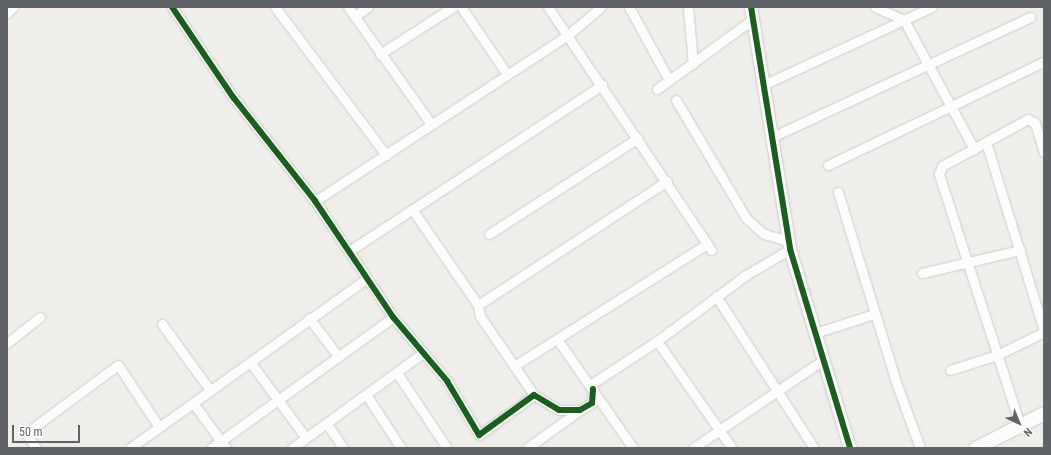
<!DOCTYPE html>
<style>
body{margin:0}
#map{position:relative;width:1051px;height:455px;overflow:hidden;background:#efeeea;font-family:"Roboto Condensed",sans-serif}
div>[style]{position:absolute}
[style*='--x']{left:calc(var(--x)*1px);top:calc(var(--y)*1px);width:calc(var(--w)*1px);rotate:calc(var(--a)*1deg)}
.roads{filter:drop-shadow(0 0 1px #cbcccc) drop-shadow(0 0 1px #cbcccc)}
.minor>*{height:9px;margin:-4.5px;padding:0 4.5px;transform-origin:4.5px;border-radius:4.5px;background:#fdfcfc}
.tertiary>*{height:12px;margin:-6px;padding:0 6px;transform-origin:6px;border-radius:6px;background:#fdfcfc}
.secondary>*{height:13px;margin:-6.5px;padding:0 6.5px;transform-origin:6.5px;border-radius:6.5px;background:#fdfcfc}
.cycleway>*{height:6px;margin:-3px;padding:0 3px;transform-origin:3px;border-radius:3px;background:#1b5e20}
span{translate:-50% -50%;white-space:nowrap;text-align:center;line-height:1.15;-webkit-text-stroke:3px #fff;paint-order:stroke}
.frame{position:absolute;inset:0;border:8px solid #5f6368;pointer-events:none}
.north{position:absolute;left:999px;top:403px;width:40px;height:40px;-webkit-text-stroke:3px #fff;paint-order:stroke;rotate:136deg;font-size:11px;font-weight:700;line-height:16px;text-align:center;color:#5f6368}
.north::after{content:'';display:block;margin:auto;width:14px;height:18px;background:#5f6368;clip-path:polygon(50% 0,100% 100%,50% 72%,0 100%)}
.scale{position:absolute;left:12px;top:425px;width:68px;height:18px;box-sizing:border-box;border:2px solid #5f6368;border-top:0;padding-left:5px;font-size:12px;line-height:14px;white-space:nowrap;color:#5f6368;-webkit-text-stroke:3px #fff;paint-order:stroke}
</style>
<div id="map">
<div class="roads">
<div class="minor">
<i style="--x:172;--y:7;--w:109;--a:55.9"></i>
<i style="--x:233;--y:97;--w:132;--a:51.7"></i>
<i style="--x:315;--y:201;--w:140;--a:56.1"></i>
<i style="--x:393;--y:317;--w:84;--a:49.8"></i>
<i style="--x:447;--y:381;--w:63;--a:59.3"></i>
<i style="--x:479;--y:435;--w:68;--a:-36"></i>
<i style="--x:534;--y:395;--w:29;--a:31"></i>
<i style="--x:559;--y:410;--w:21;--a:0"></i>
<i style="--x:580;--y:410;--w:14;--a:-30"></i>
<i style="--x:592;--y:403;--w:14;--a:-86"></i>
<i style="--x:275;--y:7;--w:185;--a:53.1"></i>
<i style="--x:348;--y:7;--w:143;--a:54.6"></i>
<i style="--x:461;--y:7;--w:81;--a:55.5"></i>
<i style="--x:548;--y:7;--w:293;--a:56.1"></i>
<i style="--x:629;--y:7;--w:83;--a:61.3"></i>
<i style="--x:688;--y:7;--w:57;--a:85"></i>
<i style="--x:875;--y:7;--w:32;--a:24"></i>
<i style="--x:904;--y:20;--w:147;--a:61.5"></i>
<i style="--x:7;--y:13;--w:8;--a:-45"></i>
<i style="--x:355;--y:16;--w:16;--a:-35"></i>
<i style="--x:380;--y:54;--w:87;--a:-32.8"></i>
<i style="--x:763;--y:85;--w:186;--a:-24.8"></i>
<i style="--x:657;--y:89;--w:119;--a:-36.1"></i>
<i style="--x:676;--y:100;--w:137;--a:59.3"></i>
<i style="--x:746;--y:218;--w:24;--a:42"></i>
<i style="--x:764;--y:234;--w:25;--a:16"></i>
<i style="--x:772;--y:137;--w:285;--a:-24.9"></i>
<i style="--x:986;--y:142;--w:197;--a:72.9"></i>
<i style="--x:828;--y:165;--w:238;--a:-25.6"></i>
<i style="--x:838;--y:192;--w:202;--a:73"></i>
<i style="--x:897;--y:385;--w:67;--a:69.9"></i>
<i style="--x:315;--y:201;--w:303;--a:-33.3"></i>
<i style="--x:568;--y:35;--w:43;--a:-40.3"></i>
<i style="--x:414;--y:212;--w:113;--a:55.5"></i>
<i style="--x:478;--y:305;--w:11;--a:80"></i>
<i style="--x:480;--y:316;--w:96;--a:55.6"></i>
<i style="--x:489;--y:234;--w:177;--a:-32.8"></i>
<i style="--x:349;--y:251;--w:303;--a:-33.3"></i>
<i style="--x:922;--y:273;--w:101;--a:-13.2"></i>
<i style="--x:716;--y:296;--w:181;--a:57.2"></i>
<i style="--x:478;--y:305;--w:226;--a:-33.3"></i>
<i style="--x:309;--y:318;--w:48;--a:52.7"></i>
<i style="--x:162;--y:324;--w:82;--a:54"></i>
<i style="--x:815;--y:333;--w:62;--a:-17.9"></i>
<i style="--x:557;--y:339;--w:133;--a:55.1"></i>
<i style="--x:657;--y:341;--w:131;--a:55"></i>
<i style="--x:7;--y:343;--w:42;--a:-38.2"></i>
<i style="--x:250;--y:362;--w:94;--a:53.6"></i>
<i style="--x:514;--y:366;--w:228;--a:-32.3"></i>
<i style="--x:950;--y:370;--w:49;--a:-17.7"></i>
<i style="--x:997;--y:355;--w:52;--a:-26.1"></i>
<i style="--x:397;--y:373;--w:90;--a:56.3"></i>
<i style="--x:590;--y:385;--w:80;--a:-33.3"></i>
<i style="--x:657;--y:341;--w:111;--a:-36.6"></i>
<i style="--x:746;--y:275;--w:51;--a:-30.6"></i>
<i style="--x:367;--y:396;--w:62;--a:56.8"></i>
<i style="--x:193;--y:403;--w:56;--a:53.7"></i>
<i style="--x:327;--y:424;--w:29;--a:56"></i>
<i style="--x:1020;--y:425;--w:264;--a:-107.9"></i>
<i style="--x:939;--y:174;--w:9;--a:-69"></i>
<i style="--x:942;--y:166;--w:98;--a:-28.7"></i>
<i style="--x:1028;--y:119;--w:8;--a:30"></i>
<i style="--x:1035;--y:123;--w:31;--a:73"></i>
<i style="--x:36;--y:448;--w:18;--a:-124"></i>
<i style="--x:26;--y:433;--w:114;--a:-36.5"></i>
<i style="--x:118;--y:365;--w:74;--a:56.5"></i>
<i style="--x:130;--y:448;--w:290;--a:-35.6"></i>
<i style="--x:211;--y:448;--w:224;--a:-35.7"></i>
<i style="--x:292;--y:448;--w:163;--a:-36"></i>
<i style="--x:527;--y:448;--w:65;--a:-35.6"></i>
<i style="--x:693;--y:448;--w:157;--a:-34.1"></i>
</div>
<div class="tertiary">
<i style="--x:751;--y:7;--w:245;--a:80.8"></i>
<i style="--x:790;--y:249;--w:208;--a:73.2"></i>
</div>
<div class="secondary">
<i style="--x:975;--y:448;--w:77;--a:-26.9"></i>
</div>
</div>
<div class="cycleway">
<i style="--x:172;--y:7;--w:109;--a:55.9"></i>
<i style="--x:233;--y:97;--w:132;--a:51.7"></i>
<i style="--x:315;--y:201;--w:140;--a:56.1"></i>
<i style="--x:393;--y:317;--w:84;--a:49.8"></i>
<i style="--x:447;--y:381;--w:63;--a:59.3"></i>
<i style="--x:479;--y:435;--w:68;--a:-36"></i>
<i style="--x:534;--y:395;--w:29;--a:31"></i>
<i style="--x:559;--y:410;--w:21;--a:0"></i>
<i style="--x:580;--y:410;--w:14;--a:-30"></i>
<i style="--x:592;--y:403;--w:14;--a:-86"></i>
<i style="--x:751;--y:7;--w:245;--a:80.8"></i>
<i style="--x:790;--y:249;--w:208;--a:73.2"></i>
</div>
<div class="frame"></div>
<div class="north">N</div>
<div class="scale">50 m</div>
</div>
